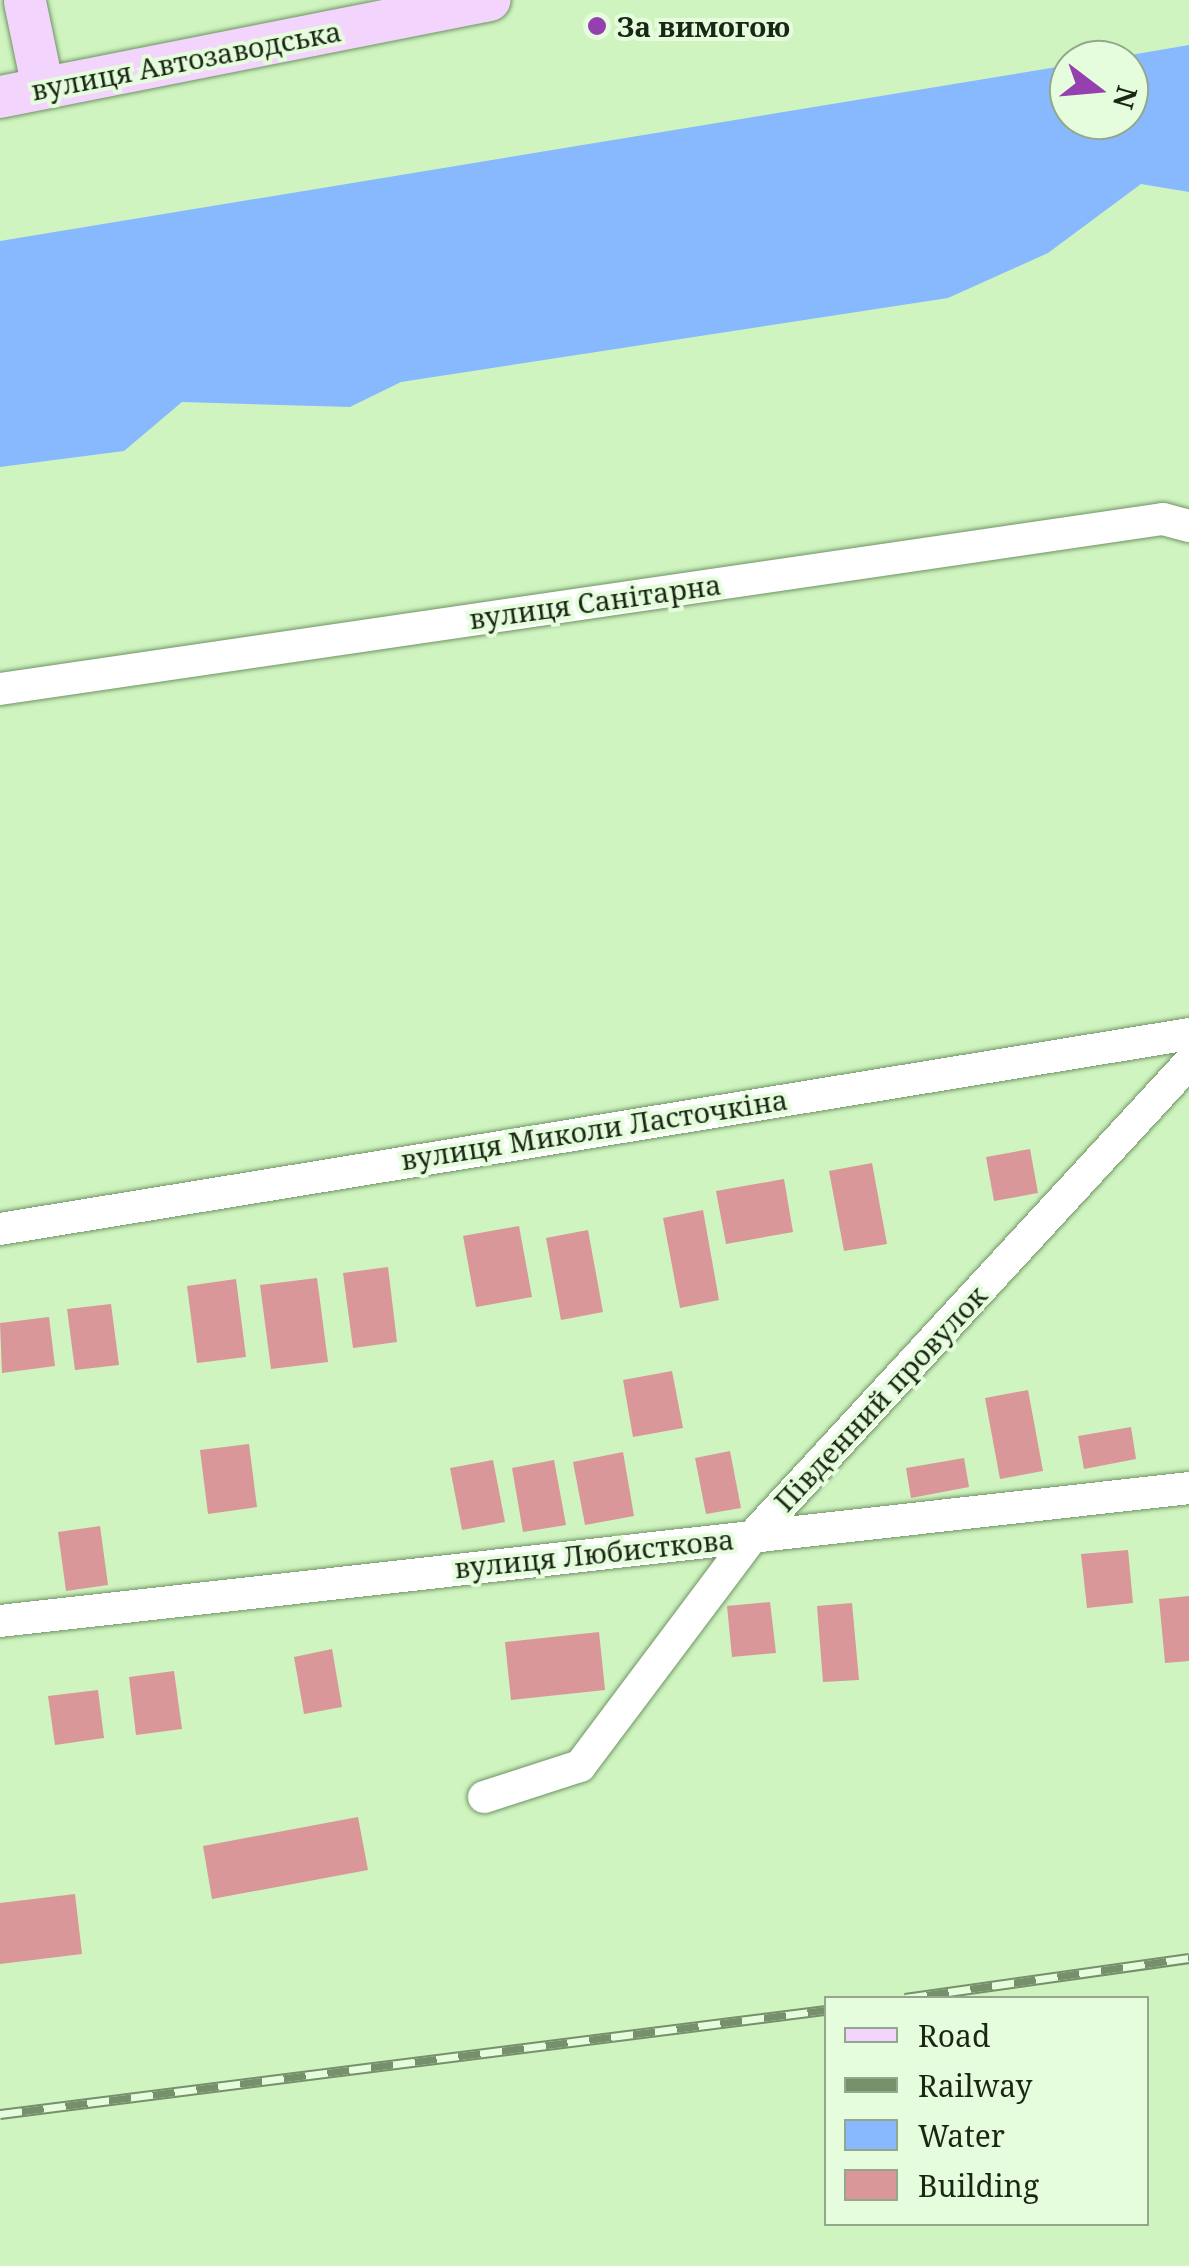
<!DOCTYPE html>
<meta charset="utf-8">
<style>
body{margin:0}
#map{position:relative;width:1189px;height:2266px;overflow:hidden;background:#cff4c0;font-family:"Noto Serif",serif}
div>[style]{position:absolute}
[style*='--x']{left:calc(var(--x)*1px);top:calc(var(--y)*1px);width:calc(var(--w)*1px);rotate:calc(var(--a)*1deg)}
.water>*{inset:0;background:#88b9ff}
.building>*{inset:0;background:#d99799}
.roads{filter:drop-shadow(0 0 2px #709363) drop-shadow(0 0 2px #709363)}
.minor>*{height:32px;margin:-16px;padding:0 16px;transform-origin:16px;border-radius:16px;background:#fff}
.major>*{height:42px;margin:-21px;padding:0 21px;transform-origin:21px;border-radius:21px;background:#f2d4fd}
.rail>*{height:11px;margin-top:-5.5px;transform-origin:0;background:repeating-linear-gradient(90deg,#e6fddd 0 22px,#76906c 0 44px);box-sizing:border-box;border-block:2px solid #76906c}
.dots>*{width:28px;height:28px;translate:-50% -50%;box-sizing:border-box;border:5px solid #e6fddd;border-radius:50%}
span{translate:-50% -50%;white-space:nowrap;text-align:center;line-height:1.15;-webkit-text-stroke:8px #e6fddd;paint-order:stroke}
.poi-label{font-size:28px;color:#192714;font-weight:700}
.left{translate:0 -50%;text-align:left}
.street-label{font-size:28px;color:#192714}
.legend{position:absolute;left:824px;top:1996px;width:325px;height:230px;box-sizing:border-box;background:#e6fddd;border:2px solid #94a78d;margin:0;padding:12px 18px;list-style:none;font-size:30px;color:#192714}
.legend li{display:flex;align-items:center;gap:20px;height:50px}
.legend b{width:50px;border:2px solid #94a78d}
.north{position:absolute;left:1049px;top:40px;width:100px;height:100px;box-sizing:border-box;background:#e6fddd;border:2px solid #94a78d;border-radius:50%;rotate:106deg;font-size:28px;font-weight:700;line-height:40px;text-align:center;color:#192714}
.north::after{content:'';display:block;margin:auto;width:35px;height:45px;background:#9440ae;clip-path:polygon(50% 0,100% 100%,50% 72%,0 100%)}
</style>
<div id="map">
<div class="water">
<i style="clip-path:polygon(1189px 45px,1189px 192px,1141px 184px,1048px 253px,948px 298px,401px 382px,350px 407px,182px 402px,124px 451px,0 467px,0 241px,1069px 65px,1069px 120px,1129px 120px,1129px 60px,1101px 60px)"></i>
</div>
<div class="building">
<i style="clip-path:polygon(1030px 1149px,1038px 1193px,994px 1201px,986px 1157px)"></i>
<i style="clip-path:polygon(872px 1163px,887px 1244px,844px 1251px,829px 1171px)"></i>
<i style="clip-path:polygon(784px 1179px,793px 1232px,726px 1244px,716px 1191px)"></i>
<i style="clip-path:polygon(703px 1210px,719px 1300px,680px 1308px,663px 1218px)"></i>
<i style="clip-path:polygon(519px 1226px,532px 1297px,476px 1307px,463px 1236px)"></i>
<i style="clip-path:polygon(588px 1230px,603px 1312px,561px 1320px,546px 1238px)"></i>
<i style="clip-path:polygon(388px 1267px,397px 1342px,353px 1348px,343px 1273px)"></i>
<i style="clip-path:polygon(317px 1278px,328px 1362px,271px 1369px,260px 1285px)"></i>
<i style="clip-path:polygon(236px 1279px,246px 1357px,197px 1363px,187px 1286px)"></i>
<i style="clip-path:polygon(111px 1304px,119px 1365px,75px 1370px,67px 1309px)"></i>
<i style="clip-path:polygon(49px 1317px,55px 1366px,2px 1373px,0 1323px)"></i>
<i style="clip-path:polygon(672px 1371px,683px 1428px,633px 1437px,623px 1380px)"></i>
<i style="clip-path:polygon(1028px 1390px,1043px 1471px,1000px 1479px,985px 1398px)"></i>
<i style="clip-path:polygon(1131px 1427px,1136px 1459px,1084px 1469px,1078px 1436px)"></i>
<i style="clip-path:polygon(249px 1444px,257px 1507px,208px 1514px,200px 1450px)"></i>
<i style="clip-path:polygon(730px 1451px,741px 1508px,706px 1514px,695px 1458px)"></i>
<i style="clip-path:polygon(623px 1452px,634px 1516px,585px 1525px,573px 1462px)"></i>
<i style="clip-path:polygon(964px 1458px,969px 1487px,911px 1498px,906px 1468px)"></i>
<i style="clip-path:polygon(493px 1460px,505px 1522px,462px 1530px,450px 1468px)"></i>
<i style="clip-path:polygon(554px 1460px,566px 1525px,523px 1532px,512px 1468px)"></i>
<i style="clip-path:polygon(100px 1526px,108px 1585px,66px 1591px,58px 1532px)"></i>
<i style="clip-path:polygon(1128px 1550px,1133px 1603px,1087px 1608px,1081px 1554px)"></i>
<i style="clip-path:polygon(1189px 1596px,1189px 1661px,1165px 1663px,1159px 1599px)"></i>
<i style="clip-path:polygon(770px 1602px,776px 1653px,732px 1657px,727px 1606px)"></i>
<i style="clip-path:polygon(852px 1603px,859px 1680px,823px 1682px,817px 1606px)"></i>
<i style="clip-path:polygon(599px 1632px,605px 1690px,511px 1700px,505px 1642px)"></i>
<i style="clip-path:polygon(332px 1649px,342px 1707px,304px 1714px,294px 1657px)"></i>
<i style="clip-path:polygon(174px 1671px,182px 1729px,136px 1735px,129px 1677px)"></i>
<i style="clip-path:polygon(98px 1690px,104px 1738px,55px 1745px,48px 1696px)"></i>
<i style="clip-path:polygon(358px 1817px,368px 1870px,212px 1899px,203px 1846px)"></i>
<i style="clip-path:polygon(75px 1894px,82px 1954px,0 1964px,0 1903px)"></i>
</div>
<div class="roads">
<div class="minor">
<i style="--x:0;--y:689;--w:1175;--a:-8.32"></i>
<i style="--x:1163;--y:519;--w:27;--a:15"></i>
<i style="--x:0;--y:1229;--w:1205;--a:-9.31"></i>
<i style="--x:0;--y:1621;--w:1196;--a:-6.38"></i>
<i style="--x:484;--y:1797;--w:101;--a:-17.9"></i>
<i style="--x:580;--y:1766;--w:288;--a:-53.1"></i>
<i style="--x:753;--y:1536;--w:643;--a:-47.33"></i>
</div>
<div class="major">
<i style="--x:25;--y:2;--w:88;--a:78.2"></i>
<i style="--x:0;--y:97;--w:499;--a:-11.2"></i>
</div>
</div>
<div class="rail">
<i style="--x:905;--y:1998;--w:287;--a:-8"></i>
<i style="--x:0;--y:2114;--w:833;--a:-7.18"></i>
</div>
<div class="dots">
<i style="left:597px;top:26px;background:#9440ae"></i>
</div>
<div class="poi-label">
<span class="left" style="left:617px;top:26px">За вимогою</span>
</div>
<div class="street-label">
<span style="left:186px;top:60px;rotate:-11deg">вулиця Автозаводська</span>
<span style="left:595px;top:601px;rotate:-8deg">вулиця Санітарна</span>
<span style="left:594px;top:1129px;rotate:-9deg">вулиця Миколи Ласточкіна</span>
<span style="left:880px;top:1398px;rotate:-47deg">Південний провулок</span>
<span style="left:594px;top:1553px;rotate:-6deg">вулиця Любисткова</span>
</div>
<ul class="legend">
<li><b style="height:12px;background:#f2d4fd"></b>Road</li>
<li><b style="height:12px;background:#76906c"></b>Railway</li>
<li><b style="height:28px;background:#88b9ff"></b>Water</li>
<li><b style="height:28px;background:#d99799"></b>Building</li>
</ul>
<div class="north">N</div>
</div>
